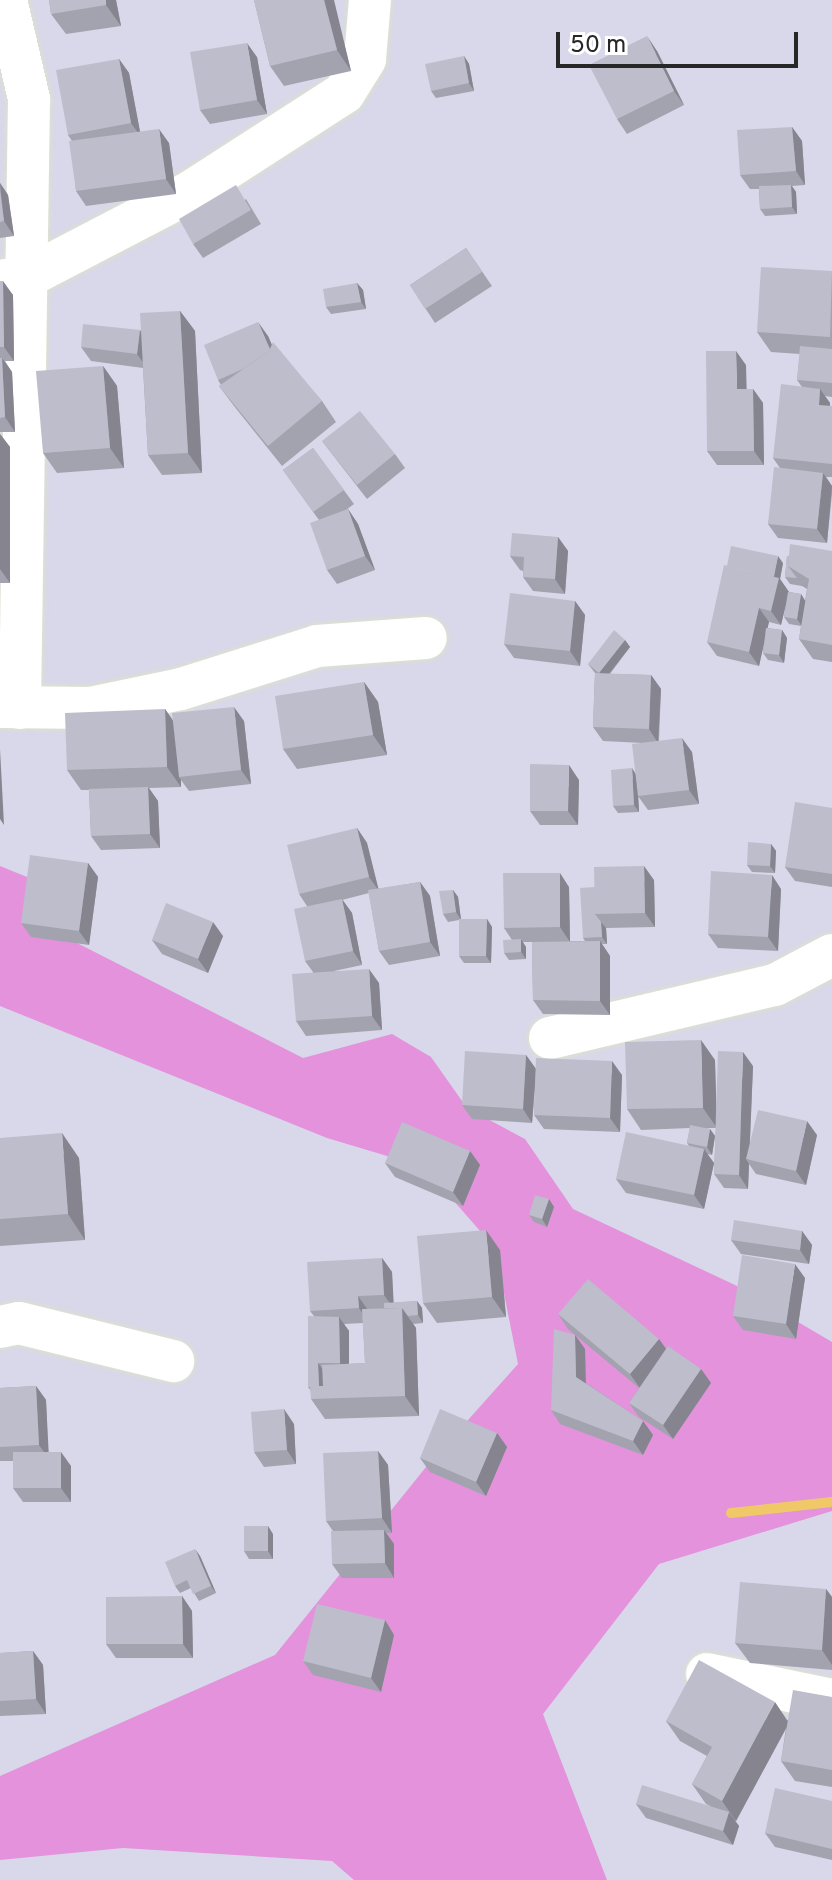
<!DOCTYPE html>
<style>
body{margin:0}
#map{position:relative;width:832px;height:1880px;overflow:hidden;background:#d8d8ea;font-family:Overpass,sans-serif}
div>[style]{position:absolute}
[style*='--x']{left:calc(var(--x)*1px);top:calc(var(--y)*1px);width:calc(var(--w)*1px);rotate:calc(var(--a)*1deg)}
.green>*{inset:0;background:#e392db}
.stream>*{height:10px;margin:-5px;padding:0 5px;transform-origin:5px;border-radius:5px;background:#f0c867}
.roads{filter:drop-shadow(0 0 2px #dce1cd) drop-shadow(0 0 2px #dce1cd)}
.minor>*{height:42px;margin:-21px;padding:0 21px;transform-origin:21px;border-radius:21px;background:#fff}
.wall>*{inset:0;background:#a3a3af}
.shaded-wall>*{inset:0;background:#85848f}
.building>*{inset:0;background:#bebdcc}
span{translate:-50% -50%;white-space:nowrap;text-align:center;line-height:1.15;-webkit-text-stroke:8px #fff;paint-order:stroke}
.scale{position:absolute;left:556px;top:32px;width:242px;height:36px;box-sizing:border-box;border:4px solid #272727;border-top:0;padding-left:10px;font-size:24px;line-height:28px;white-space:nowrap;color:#272727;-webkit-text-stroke:6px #fff;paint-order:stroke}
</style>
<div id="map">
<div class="green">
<i style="clip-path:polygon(0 866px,27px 877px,77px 943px,303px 1058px,392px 1034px,431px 1057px,467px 1108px,525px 1139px,573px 1209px,735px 1285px,832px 1342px,832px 1511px,659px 1564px,543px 1714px,607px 1880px,354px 1880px,332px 1861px,123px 1848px,0 1860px,0 1776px,275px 1655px,426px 1467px,518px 1364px,495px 1248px,424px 1167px,327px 1138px,0 1006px)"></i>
</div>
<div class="stream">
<i style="--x:731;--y:1513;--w:102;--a:-6.2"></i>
</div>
<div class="roads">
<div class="minor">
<i style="--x:6;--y:0;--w:102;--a:76.9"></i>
<i style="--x:29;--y:99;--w:609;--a:90.85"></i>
<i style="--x:5;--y:280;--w:22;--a:-8"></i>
<i style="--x:27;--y:277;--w:186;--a:-27.5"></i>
<i style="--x:192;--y:191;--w:181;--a:-32.8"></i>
<i style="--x:344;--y:93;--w:40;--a:-58"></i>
<i style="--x:365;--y:59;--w:59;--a:-85.2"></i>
<i style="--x:0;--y:707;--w:90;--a:0.6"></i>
<i style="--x:90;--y:708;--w:93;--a:-11.8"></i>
<i style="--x:181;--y:689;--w:143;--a:-17.5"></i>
<i style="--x:317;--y:646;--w:109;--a:-4.2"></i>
<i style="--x:550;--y:1038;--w:231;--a:-13.3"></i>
<i style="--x:775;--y:985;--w:64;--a:-27.8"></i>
<i style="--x:0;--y:1327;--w:19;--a:-12"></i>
<i style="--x:19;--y:1323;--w:159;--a:13.9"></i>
<i style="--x:707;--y:1674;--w:128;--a:11.7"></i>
</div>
</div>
<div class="wall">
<i style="clip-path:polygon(49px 0,116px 0,121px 26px,66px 34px,51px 14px)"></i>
<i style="clip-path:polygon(254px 0,333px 0,351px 71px,284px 86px,270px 66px)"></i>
<i style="clip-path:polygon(657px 51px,684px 105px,627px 134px,617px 119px)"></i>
<i style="clip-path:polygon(464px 56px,469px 64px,474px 91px,436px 98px,431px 91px)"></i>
<i style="clip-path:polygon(257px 57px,267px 114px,210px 124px,200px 110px)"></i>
<i style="clip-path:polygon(119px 59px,129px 73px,140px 132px,169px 143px,176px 194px,86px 206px,76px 191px,72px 141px,68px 135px)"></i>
<i style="clip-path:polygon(792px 127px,802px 141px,805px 185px,792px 186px,796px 192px,797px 214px,765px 216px,760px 209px,759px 189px,750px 189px,740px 175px)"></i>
<i style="clip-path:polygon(0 183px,8px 195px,14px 236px,0 238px)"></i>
<i style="clip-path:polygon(246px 199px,261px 224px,203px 258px,193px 244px)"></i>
<i style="clip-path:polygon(466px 248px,492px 286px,435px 323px,410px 285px)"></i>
<i style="clip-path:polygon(832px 271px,832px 397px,825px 396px,830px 403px,830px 406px,832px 406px,832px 477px,826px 477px,832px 486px,832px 494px,827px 543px,778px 538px,768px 524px,780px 468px,773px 458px,802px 387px,797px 380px,800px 354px,771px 352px,757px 332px)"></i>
<i style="clip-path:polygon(0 281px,13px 295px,14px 361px,5px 361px,12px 372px,15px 432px,0 432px)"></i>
<i style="clip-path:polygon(357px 283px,363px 290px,366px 309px,331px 314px,326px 307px)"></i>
<i style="clip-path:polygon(180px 311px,195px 331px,202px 473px,162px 475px,148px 455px,143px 368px,91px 361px,81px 347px,140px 330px,141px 333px)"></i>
<i style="clip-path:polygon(268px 336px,272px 345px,322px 401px,336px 422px,282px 466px,234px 406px,219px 386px,221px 385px,218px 380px)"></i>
<i style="clip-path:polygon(746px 365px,746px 389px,753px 389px,763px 403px,764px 465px,717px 465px,707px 451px)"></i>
<i style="clip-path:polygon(103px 366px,117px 386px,124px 468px,57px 473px,43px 453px)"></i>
<i style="clip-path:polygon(0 434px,10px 447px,10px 583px,0 583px)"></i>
<i style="clip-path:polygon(322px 441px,395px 454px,405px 468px,367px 499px)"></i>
<i style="clip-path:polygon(313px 448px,354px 504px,346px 510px,348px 509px,358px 524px,375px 570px,337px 584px,327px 570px,319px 520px,283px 470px)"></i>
<i style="clip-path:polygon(558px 537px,568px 551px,565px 594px,533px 591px,523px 577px,523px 571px,520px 570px,510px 556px)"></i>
<i style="clip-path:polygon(832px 551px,832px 662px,813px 659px,799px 639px,801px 626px,789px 624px,784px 617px,786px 603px,781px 625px,769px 622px,767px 628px,782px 630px,787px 638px,784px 663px,768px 660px,763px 653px,764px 641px,759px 666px,717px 656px,707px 642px,783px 563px,780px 579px,789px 592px,801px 594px,805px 601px,807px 589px,802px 586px,790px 584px,785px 577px,787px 556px)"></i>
<i style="clip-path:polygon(575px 601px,585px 615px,580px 666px,514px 658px,504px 644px)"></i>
<i style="clip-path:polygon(625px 640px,630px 647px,610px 674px,651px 675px,661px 689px,659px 741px,692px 752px,699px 804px,648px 810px,638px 796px,638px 790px,639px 812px,618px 813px,613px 806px,636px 774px,643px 743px,603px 741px,593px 727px,595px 673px,588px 664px)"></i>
<i style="clip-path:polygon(364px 682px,378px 702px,387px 755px,297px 769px,283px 749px)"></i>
<i style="clip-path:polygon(165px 709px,173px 721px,244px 721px,251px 784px,189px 791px,181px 780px,181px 787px,149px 788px,158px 801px,160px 848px,101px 850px,91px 836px,89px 790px,81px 790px,67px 770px)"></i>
<i style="clip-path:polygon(579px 780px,578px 825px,540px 825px,530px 811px)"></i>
<i style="clip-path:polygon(832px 808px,832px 887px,795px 881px,785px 867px)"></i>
<i style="clip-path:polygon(357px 828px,367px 843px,378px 889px,420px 882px,430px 896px,440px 956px,389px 965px,379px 951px,369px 893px,342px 900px,352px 913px,362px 965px,334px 971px,379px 983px,382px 1030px,306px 1036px,296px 1021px,313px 972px,305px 961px,307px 906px,299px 894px)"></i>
<i style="clip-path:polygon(771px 844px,776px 851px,775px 873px,752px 872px,747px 865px)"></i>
<i style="clip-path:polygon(88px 863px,98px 877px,89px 945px,31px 937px,21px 923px)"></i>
<i style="clip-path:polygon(654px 880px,655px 927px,606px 928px,607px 944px,602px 944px,610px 956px,610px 1015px,543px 1014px,533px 1000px,532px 942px,522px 942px,526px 947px,526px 959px,509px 960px,504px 953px,512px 940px,504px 928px,569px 887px,570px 941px,585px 941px,583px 938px,595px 887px)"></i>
<i style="clip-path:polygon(781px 889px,778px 951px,718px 948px,708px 934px)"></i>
<i style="clip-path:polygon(453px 890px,458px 897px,461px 919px,487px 919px,492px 927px,491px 963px,464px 963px,459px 956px,459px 920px,448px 922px,443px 914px)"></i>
<i style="clip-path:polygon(223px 936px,208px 973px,162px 954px,152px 940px)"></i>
<i style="clip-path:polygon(526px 1055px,536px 1069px,622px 1075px,620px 1132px,544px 1129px,534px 1115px,536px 1078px,532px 1123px,472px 1119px,462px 1105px)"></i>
<i style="clip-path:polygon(715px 1060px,716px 1109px,753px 1066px,750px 1143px,817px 1135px,806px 1185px,756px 1174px,749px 1164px,748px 1189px,724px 1188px,714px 1174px,716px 1128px,705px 1128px,710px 1129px,715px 1136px,712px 1155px,707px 1154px,714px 1163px,704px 1209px,626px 1193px,616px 1179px,689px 1146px,687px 1143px,690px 1128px,641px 1130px,627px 1109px)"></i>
<i style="clip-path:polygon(0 1138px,79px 1158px,85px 1240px,0 1246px)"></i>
<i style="clip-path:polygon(470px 1151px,480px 1165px,463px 1206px,395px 1177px,385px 1163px)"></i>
<i style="clip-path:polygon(549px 1199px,554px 1207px,547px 1227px,534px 1222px,529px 1215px)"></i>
<i style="clip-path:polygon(802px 1231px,812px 1245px,809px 1264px,741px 1254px,731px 1240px)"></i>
<i style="clip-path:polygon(500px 1250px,506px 1317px,437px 1323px,423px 1303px)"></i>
<i style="clip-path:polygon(evenodd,382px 1258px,392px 1272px,393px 1303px,417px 1301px,422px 1308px,423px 1323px,413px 1324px,416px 1328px,419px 1416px,325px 1419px,311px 1399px,311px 1391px,308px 1387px,314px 1316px,310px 1311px,382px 1258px,363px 1323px,365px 1363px,349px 1364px,349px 1331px,344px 1324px,363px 1323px)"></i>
<i style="clip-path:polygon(805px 1278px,796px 1339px,743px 1330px,733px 1316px)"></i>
<i style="clip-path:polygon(558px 1314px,659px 1339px,666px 1349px,701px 1369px,711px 1383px,673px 1439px,639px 1417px,629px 1403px,639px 1388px,568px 1329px)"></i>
<i style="clip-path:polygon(575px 1335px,585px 1349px,586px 1383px,643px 1421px,653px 1435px,643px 1455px,560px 1424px,551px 1410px)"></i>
<i style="clip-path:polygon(36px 1386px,46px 1400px,48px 1452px,71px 1466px,71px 1502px,23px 1502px,13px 1488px,13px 1461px,0 1461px,0 1388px)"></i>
<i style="clip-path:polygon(294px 1424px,296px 1464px,264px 1467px,254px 1452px)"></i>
<i style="clip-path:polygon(497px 1433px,507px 1447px,486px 1496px,430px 1472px,420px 1458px)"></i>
<i style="clip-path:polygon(378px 1451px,388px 1465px,392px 1533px,386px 1533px,394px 1544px,394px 1578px,342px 1578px,332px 1564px,333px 1531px,326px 1521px)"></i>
<i style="clip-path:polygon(273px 1534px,273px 1559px,249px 1559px,244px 1551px)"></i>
<i style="clip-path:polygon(200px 1556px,216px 1593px,199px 1601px,191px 1588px,180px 1593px,175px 1586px)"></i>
<i style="clip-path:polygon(826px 1589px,832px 1597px,832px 1670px,750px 1663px,735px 1643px)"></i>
<i style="clip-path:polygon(182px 1596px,192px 1611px,193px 1658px,116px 1658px,106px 1644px)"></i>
<i style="clip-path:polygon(385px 1620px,394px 1635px,381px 1692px,313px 1675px,303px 1661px)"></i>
<i style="clip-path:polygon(33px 1651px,43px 1665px,46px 1714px,0 1716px,0 1653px)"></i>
<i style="clip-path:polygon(832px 1697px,832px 1787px,795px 1781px,781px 1761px,786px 1728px,736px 1821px,734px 1820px,739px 1826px,733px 1845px,646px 1818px,636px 1804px,710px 1806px,706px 1804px,692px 1784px,707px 1756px,680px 1741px,666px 1721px,788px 1720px)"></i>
<i style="clip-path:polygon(832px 1801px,832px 1860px,775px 1847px,765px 1833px)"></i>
</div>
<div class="shaded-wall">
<i style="clip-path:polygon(106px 0,116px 0,121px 26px,106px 5px)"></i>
<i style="clip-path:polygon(324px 0,334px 0,351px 71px,337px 50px)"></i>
<i style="clip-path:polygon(647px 36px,657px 51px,684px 105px,674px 91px)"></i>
<i style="clip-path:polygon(247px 43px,257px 57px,267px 114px,257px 100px)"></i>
<i style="clip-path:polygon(464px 56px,469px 64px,474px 91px,469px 83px)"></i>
<i style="clip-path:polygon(119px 59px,129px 73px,141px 137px,131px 123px)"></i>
<i style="clip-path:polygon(792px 127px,802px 141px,805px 185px,796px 171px)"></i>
<i style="clip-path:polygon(159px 129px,169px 143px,176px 194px,166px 179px)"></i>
<i style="clip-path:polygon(0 183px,8px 195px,14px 236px,4px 221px)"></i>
<i style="clip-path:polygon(791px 185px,796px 192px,797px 214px,792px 207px)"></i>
<i style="clip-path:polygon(3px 281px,13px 295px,14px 361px,4px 347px)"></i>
<i style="clip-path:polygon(357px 283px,363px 290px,366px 309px,361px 302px)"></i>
<i style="clip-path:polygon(180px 311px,195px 331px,202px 473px,188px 453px)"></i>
<i style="clip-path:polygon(258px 322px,268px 336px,283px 371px,273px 357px)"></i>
<i style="clip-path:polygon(140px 330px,150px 345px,147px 368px,137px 354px)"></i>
<i style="clip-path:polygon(736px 351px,746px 365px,747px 404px,737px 389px)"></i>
<i style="clip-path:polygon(2px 358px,12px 372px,15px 432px,5px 417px)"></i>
<i style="clip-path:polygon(103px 366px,117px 386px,124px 468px,110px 448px)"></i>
<i style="clip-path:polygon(753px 389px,763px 403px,764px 465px,754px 451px)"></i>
<i style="clip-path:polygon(820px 389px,830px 403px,829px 419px,819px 405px)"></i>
<i style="clip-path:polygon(0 434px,10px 447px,10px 583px,0 569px)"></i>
<i style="clip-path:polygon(823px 473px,832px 486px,827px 543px,817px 529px)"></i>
<i style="clip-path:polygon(348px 509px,358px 524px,375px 570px,365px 556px)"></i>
<i style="clip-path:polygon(558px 537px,568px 551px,565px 594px,555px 579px)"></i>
<i style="clip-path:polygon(778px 556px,783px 563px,780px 579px,789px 592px,781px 625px,771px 611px,773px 577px)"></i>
<i style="clip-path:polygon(801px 594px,806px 602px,802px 626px,797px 619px)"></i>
<i style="clip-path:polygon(575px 601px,585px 615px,580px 666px,570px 651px)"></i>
<i style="clip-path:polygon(759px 608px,769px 622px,759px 666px,749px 652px)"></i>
<i style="clip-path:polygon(782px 630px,787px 638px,784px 663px,779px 655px)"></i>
<i style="clip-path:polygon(625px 640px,630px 647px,604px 680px,599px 673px)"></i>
<i style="clip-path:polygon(651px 675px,661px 689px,658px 743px,649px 729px)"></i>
<i style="clip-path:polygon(364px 682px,378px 702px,387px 755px,373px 735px)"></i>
<i style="clip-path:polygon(234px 707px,244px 721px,251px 784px,241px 770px)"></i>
<i style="clip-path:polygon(165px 709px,179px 729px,179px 777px,181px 780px,181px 787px,167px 767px)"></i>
<i style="clip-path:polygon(682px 738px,692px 752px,699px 804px,689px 790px)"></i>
<i style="clip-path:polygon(0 749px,4px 825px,0 819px)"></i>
<i style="clip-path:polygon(569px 765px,579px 780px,578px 825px,568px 811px)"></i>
<i style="clip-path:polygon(632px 768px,637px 776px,639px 812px,634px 805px)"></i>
<i style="clip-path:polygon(148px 787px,158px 801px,160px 848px,150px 834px)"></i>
<i style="clip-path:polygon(357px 828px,367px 843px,379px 891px,369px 877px)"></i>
<i style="clip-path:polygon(771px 844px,776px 851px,775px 873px,770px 866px)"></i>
<i style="clip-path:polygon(88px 863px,98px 877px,89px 945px,79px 931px)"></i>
<i style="clip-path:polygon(644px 866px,654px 880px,655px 927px,645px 913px)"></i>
<i style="clip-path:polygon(560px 873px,569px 887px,570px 942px,560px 927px)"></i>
<i style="clip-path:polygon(772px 875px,781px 889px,778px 951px,768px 937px)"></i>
<i style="clip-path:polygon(420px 882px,430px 896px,440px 956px,430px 942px)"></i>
<i style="clip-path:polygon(453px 890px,458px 897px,461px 920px,456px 912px)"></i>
<i style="clip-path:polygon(342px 899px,352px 913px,362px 965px,353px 951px)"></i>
<i style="clip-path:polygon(487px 919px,492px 927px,491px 963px,486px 956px)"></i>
<i style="clip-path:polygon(213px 922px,223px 936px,208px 973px,198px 959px)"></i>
<i style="clip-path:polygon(601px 922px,606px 928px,607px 944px,602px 937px)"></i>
<i style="clip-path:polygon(521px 939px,526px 947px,526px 959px,521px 952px)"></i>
<i style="clip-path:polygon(600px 941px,610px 956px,610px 1015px,600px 1001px)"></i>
<i style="clip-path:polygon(369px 969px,379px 983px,382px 1030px,372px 1016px)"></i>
<i style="clip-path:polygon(701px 1040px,715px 1060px,717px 1128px,703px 1108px)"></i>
<i style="clip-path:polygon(743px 1052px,753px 1066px,749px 1160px,746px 1159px,749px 1164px,748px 1189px,739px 1175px)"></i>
<i style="clip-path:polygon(526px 1055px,536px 1069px,532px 1123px,523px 1109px)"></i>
<i style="clip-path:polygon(612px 1061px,622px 1075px,620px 1132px,610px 1118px)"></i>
<i style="clip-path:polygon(807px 1121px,817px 1135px,806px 1185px,796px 1171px)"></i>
<i style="clip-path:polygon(710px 1129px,715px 1136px,712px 1155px,707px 1147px)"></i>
<i style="clip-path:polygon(62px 1133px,79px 1158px,85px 1240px,68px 1214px)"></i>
<i style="clip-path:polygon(704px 1149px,714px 1163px,704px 1209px,694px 1195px)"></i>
<i style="clip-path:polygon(470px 1151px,480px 1165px,463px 1206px,453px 1192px)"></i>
<i style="clip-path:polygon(549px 1199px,554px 1207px,547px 1227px,542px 1219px)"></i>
<i style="clip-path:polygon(486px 1230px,500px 1250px,506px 1317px,492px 1297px)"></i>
<i style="clip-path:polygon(802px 1231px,812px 1245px,809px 1264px,800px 1250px)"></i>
<i style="clip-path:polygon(382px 1258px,392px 1272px,394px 1309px,384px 1295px)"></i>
<i style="clip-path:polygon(795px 1264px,805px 1278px,796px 1339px,786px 1324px)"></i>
<i style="clip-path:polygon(358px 1296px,368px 1310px,369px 1323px,359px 1308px)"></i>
<i style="clip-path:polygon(417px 1301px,422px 1308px,423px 1323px,418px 1315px)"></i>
<i style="clip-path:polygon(402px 1308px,416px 1328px,419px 1416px,405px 1396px)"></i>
<i style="clip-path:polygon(339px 1317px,349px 1331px,349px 1377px,340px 1363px)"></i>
<i style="clip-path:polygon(575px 1335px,585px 1349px,586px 1391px,576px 1377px)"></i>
<i style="clip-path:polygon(659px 1339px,669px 1353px,640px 1388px,630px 1374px)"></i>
<i style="clip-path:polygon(318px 1363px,328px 1377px,326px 1398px,319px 1387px)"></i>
<i style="clip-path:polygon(701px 1369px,711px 1383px,673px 1439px,663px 1425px)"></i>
<i style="clip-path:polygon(36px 1386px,46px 1400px,49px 1459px,39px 1445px)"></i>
<i style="clip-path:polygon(284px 1409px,294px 1424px,296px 1464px,287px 1450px)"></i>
<i style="clip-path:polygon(643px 1421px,653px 1435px,643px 1455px,633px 1441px)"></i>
<i style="clip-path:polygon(497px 1433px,507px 1447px,486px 1496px,476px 1482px)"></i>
<i style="clip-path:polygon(378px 1451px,388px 1465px,392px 1533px,382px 1518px)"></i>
<i style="clip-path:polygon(61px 1452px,71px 1466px,71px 1502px,61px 1488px)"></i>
<i style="clip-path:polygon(268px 1526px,273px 1534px,273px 1559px,268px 1551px)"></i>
<i style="clip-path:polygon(384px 1530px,394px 1544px,394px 1578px,385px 1563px)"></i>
<i style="clip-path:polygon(195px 1549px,200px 1556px,216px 1593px,211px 1586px)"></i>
<i style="clip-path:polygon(826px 1589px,832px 1597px,832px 1665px,822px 1650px)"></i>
<i style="clip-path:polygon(182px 1596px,192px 1611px,193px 1658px,183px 1644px)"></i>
<i style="clip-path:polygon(385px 1620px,394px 1635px,381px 1692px,371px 1678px)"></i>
<i style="clip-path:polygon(33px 1651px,43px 1665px,46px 1714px,36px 1699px)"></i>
<i style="clip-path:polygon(775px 1702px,789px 1723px,736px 1821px,722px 1801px)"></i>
<i style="clip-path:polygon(729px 1812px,739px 1826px,733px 1845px,723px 1831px)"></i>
</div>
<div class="building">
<i style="clip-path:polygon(49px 0,106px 0,106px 5px,51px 14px)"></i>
<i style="clip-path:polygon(254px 0,324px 0,337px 50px,270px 66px)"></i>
<i style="clip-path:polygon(647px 36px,674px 91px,617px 119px,589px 65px)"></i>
<i style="clip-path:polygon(247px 43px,257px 100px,200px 110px,190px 52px)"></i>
<i style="clip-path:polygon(464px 56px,469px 83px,431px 91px,425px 64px)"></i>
<i style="clip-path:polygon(119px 59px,131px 123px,68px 135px,56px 70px)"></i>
<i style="clip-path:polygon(792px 127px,796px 171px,740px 175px,737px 130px)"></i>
<i style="clip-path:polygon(159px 129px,166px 179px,76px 191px,69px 141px)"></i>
<i style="clip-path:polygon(236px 185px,251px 210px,193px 244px,179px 219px)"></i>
<i style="clip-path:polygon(791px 185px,792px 207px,760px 209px,759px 186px)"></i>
<i style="clip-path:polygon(0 191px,4px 221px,0 222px)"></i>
<i style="clip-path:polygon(466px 248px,482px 272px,425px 309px,410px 285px)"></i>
<i style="clip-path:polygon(761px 267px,832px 271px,830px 337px,757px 332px)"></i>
<i style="clip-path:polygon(0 281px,3px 281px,4px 347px,0 347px)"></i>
<i style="clip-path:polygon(357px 283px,361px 302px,326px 307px,323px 289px)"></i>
<i style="clip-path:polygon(180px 311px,188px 453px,148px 455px,140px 313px)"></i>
<i style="clip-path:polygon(258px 322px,270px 349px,269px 351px,243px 369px,218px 380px,204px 345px)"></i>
<i style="clip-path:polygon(83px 324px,140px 330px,137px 354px,81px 347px)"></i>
<i style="clip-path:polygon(273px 342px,322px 401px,268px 446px,219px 386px,269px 351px)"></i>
<i style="clip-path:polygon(800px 346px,832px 349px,832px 383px,797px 380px)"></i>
<i style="clip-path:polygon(706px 351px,736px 351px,737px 389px,753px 389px,754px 451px,707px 451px)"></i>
<i style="clip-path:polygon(0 358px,2px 358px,5px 417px,0 418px)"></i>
<i style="clip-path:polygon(103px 366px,110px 448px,43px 453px,36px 371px)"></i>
<i style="clip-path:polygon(781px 384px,820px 389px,819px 405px,832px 406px,832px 464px,773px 458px)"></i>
<i style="clip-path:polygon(360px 411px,395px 454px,357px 485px,322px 441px)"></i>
<i style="clip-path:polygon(313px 448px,344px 490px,313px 512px,283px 470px)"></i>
<i style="clip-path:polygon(774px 467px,823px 473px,817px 529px,768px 524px)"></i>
<i style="clip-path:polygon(348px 509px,365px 556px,327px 570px,310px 523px)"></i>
<i style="clip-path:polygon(512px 533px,558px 537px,555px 579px,523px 577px,524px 557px,510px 556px)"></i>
<i style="clip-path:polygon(790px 544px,832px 551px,832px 645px,799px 639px,809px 579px,788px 566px)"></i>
<i style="clip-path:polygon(731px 546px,778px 556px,774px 577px,727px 566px)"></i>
<i style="clip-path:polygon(787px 556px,789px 556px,788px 566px,797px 578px,785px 577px)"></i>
<i style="clip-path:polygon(724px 565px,779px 578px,771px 611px,759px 608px,749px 652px,707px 642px)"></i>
<i style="clip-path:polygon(788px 592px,801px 594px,797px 619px,784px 617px)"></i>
<i style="clip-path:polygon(510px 593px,575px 601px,570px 651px,504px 644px)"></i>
<i style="clip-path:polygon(766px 628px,782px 630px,779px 655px,763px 653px)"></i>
<i style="clip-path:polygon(614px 630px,625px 640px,599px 673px,588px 664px)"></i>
<i style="clip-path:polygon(595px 673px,651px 675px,649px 729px,593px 727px)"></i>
<i style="clip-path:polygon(364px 682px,373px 735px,283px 749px,275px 696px)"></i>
<i style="clip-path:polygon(234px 707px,241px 770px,179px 777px,172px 713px)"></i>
<i style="clip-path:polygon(165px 709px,167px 767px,67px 770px,65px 713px)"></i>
<i style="clip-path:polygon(682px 738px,689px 790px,638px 796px,632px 744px)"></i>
<i style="clip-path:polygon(530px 764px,569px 765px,568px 811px,530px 811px)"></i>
<i style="clip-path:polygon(632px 768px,634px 805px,613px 806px,611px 770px)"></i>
<i style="clip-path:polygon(148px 787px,150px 834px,91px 836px,89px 789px)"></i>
<i style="clip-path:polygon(795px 802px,832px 808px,832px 874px,785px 867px)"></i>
<i style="clip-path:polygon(357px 828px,369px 877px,299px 894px,287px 845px)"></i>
<i style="clip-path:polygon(748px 842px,771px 844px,770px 866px,747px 865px)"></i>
<i style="clip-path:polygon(30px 855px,88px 863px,79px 931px,21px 923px)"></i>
<i style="clip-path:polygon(644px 866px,645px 913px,595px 914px,594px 867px)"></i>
<i style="clip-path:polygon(711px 871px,772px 875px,768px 937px,708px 934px)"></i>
<i style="clip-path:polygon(503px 873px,560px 873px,560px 927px,504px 928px)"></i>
<i style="clip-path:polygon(420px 882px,430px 942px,379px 951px,368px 890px)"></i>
<i style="clip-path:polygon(595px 887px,595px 914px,601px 922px,602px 937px,583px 938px,580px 888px)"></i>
<i style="clip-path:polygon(453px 890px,456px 912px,443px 914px,439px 891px)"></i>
<i style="clip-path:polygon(342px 899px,353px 951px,305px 961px,294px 909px)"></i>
<i style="clip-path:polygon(166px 903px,213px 922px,198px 959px,152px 940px)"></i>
<i style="clip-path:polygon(459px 919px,487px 919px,486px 956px,459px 956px)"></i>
<i style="clip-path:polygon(521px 939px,521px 952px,504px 953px,503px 940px)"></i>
<i style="clip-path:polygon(600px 941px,600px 1001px,533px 1000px,532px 942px)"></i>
<i style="clip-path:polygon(369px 969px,372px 1016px,296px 1021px,292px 974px)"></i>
<i style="clip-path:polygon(701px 1040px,703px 1108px,627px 1109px,625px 1042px)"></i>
<i style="clip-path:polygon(465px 1051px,526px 1055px,523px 1109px,462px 1105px)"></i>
<i style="clip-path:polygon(718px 1051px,743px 1052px,739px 1175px,714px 1174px)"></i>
<i style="clip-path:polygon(536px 1058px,612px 1061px,610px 1118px,534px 1115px)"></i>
<i style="clip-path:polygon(758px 1110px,807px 1121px,796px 1171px,746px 1159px)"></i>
<i style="clip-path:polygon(402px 1122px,470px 1151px,453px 1192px,385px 1163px)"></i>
<i style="clip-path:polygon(690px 1125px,710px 1129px,707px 1147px,687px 1143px)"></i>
<i style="clip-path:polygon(626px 1132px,704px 1149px,694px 1195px,616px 1179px)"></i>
<i style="clip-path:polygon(62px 1133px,68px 1214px,0 1219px,0 1138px)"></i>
<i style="clip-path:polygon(535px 1195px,549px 1199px,542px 1219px,529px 1215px)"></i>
<i style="clip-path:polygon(734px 1220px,802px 1231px,800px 1250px,731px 1240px)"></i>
<i style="clip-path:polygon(486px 1230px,492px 1297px,423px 1303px,417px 1236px)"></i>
<i style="clip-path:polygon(742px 1255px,795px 1264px,786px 1324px,733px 1316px)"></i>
<i style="clip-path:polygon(382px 1258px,384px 1295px,358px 1296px,359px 1308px,310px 1311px,307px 1262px)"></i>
<i style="clip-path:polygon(588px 1279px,659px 1339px,630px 1374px,558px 1314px)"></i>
<i style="clip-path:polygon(417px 1301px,418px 1315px,408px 1316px,402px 1308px,384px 1308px,384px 1303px)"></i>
<i style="clip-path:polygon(402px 1308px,405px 1396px,311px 1399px,310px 1386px,323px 1386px,322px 1365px,365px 1363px,362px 1309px)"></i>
<i style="clip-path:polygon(308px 1316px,339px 1317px,340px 1363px,318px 1363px,319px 1386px,310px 1386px,311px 1387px,308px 1387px)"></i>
<i style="clip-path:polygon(554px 1329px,575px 1335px,576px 1377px,643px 1421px,633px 1441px,551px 1410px)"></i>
<i style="clip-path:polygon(668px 1346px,701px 1369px,663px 1425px,629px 1403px)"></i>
<i style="clip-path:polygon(36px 1386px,39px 1445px,0 1447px,0 1388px)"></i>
<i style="clip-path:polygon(284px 1409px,287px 1450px,254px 1452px,251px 1412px)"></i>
<i style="clip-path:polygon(440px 1409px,497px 1433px,476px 1482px,420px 1458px)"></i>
<i style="clip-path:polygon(378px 1451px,382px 1518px,326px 1521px,323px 1453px)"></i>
<i style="clip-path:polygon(13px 1452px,61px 1452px,61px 1488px,13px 1488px)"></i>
<i style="clip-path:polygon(244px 1526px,268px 1526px,268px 1551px,244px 1551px)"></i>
<i style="clip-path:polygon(384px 1530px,385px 1563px,332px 1564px,331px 1531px)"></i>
<i style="clip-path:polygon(195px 1549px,211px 1586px,193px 1594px,187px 1580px,175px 1586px,165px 1562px)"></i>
<i style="clip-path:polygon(740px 1582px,826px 1589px,822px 1650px,735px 1643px)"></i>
<i style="clip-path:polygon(182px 1596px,183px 1644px,106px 1644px,106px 1597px)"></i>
<i style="clip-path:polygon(317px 1604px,385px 1620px,371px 1678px,303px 1661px)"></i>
<i style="clip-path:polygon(33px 1651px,36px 1699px,0 1701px,0 1653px)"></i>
<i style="clip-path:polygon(699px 1660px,775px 1702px,722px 1801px,692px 1784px,712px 1747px,666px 1721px)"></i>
<i style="clip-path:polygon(793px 1690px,832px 1697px,832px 1770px,781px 1761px)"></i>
<i style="clip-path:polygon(642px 1785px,729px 1812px,723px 1831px,636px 1804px)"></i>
<i style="clip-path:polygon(775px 1788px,832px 1801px,832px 1849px,765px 1833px)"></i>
</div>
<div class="scale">50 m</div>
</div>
